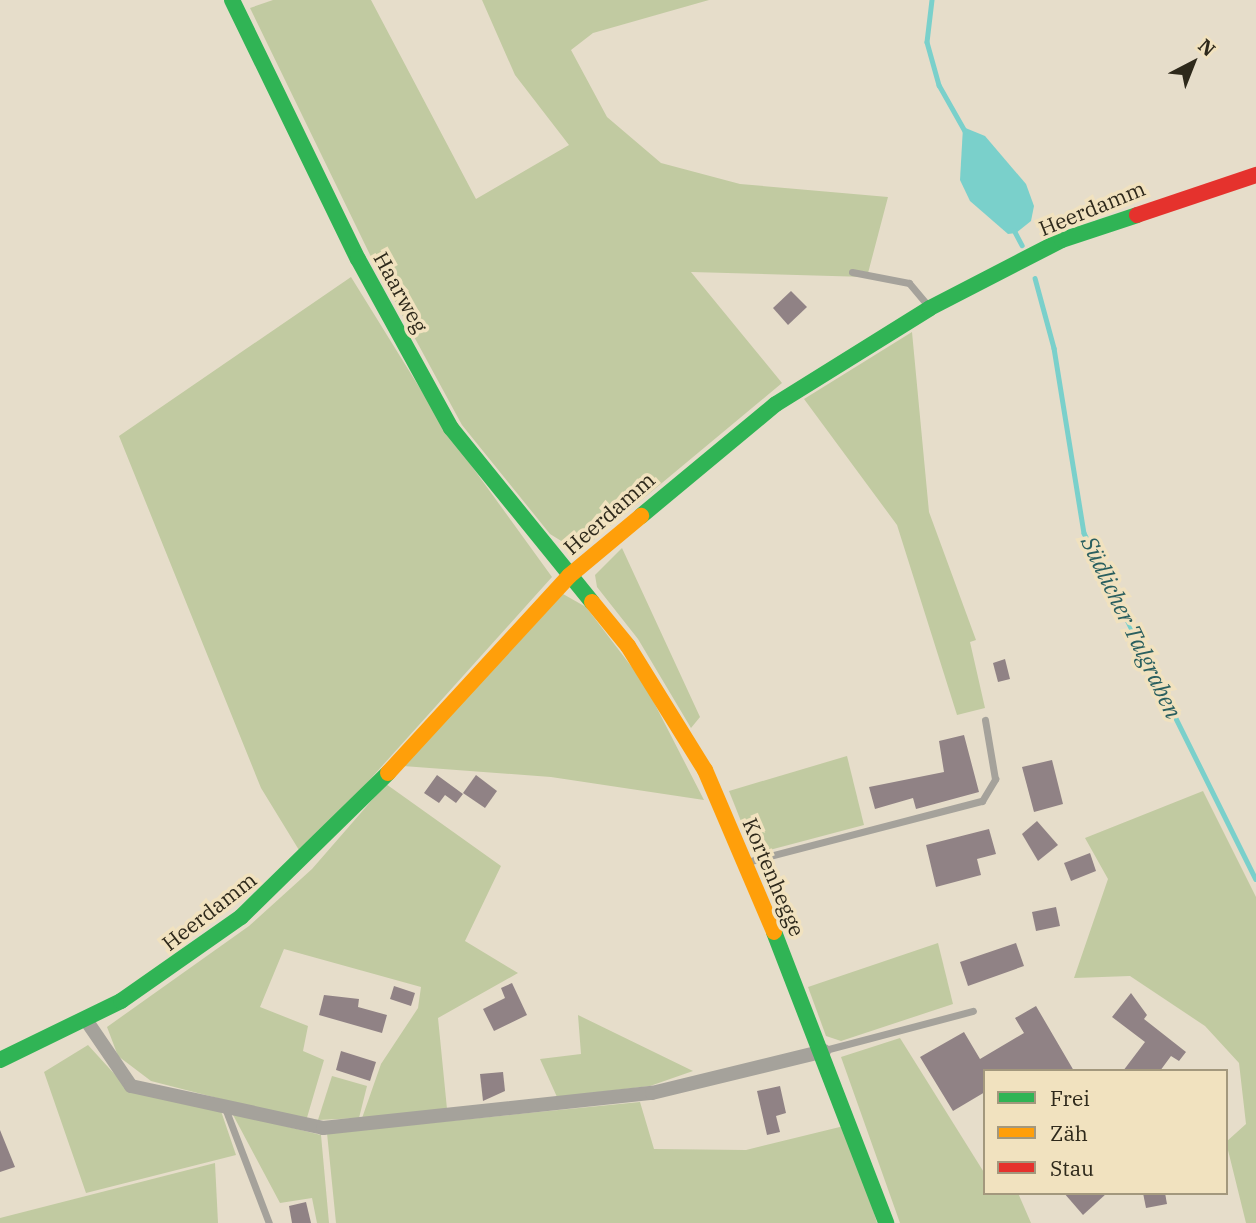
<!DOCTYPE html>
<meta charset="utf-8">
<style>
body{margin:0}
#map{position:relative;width:1256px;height:1223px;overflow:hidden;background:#e6ddca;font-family:"IBM Plex Serif",serif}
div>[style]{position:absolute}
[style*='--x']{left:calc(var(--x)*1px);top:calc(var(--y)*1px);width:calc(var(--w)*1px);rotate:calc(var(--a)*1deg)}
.green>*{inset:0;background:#c1caa1}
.water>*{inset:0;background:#7ad0cb}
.stream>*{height:4.5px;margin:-2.25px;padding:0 2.25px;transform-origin:2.25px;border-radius:2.25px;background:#7ad0cb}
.building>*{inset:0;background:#908285}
.lane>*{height:7px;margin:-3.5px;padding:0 3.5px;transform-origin:3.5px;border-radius:3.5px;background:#a5a29b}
.street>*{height:14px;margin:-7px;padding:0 7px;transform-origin:7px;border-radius:7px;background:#a5a29b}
.fast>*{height:16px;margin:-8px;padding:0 8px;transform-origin:8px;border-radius:8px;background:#30b455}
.slow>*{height:16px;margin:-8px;padding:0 8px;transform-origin:8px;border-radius:8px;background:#ff9f0a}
.jam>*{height:16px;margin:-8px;padding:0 8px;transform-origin:8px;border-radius:8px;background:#e5322d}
span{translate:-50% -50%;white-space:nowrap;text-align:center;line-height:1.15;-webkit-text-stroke:7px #f1e2bf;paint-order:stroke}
.street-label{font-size:21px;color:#2e291b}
.water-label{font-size:23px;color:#2a5f5f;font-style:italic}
.legend{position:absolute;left:983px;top:1069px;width:245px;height:126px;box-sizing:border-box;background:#f1e2bf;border:2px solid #a3987d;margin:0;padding:9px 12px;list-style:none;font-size:21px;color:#2e291b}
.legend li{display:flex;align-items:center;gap:14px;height:35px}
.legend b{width:35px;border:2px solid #a3987d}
.north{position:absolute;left:1158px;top:28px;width:70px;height:70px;-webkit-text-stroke:5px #f1e2bf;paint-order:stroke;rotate:42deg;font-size:19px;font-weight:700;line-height:28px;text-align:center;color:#2e291b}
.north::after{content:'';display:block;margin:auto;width:24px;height:32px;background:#2e291b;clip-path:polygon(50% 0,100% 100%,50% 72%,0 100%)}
</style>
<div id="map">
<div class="green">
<i style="clip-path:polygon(273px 0,371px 0,476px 199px,569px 145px,515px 75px,482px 0,709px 0,593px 33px,571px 50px,607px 117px,661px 163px,740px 184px,888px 197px,867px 277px,691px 272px,782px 383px,579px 552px,550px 534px,462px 425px,374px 263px,250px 8px)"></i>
<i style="clip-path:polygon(351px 277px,447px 432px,552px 577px,302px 855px,261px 788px,119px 436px)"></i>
<i style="clip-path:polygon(912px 332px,929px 512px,976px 640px,970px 642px,985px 708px,957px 715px,897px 525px,804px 399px)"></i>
<i style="clip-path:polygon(622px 548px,700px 717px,691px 728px,638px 639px,597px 587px,595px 575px)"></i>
<i style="clip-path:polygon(563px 594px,586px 607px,644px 683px,704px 800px,551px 777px,403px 766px)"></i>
<i style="clip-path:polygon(847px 756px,864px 825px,754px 854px,729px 791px)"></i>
<i style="clip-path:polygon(386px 784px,501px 866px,465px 941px,518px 973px,438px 1018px,447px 1109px,361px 1121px,381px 1064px,418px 1008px,421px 987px,284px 949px,260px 1007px,308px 1026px,303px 1051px,324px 1060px,306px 1121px,151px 1081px,118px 1056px,107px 1027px,249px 926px,312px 869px)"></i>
<i style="clip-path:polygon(1203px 791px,1256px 897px,1256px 1223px,1246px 1223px,1226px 1142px,1246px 1124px,1239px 1063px,1205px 1026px,1130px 976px,1074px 978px,1108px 879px,1085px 838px)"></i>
<i style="clip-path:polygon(938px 943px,953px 1004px,841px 1041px,826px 1036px,808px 987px)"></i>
<i style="clip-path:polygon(578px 1015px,693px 1071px,650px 1086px,557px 1097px,540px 1059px,581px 1054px)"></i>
<i style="clip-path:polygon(900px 1038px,985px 1174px,985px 1193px,1018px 1193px,1031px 1223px,900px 1223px,841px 1057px)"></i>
<i style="clip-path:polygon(88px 1045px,129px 1090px,221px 1111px,236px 1155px,86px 1193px,44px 1072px)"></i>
<i style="clip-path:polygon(332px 1076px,367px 1086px,359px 1118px,318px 1120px)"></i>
<i style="clip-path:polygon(640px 1102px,654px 1149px,746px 1150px,848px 1125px,877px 1223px,336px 1223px,327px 1133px)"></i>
<i style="clip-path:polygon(232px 1113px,321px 1135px,329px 1223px,317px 1223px,312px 1198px,280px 1203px)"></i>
<i style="clip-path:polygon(215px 1163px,218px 1223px,0 1223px,0 1218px)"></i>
</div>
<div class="water">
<i style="clip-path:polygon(963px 127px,985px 136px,1026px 184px,1034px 206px,1031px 221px,1016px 233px,1008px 234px,970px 201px,960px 180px)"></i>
</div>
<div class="stream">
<i style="--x:932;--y:0;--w:42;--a:96.8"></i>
<i style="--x:927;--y:42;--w:45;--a:74.4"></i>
<i style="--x:939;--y:85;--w:53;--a:60.5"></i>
<i style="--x:1014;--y:230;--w:17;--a:62"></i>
<i style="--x:1035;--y:278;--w:73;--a:74.8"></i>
<i style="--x:1054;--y:348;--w:187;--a:80.8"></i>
<i style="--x:1084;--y:533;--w:386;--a:63.6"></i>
</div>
<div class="building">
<i style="clip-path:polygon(791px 291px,807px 307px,788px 325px,773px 308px)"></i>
<i style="clip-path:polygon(1005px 659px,1010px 679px,998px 682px,993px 663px)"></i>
<i style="clip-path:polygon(964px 735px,979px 792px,916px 809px,913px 798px,875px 809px,869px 787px,944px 772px,939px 741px)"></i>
<i style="clip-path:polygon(1052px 760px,1063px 804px,1034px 812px,1022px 767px)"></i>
<i style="clip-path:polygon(437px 775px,463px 794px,456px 803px,445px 795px,439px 803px,424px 793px)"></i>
<i style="clip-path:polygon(476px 775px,497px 791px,485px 808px,463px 793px)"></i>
<i style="clip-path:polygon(1037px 821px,1058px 845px,1038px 861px,1022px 834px)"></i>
<i style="clip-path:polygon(989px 829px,996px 854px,977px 859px,981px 875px,936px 887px,926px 845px)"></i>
<i style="clip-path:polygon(1090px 853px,1096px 871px,1071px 881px,1064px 863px)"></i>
<i style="clip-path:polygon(1056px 907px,1060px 926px,1036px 931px,1032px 912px)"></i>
<i style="clip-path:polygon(1016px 943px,1024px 966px,968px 986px,960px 962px)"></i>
<i style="clip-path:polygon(512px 983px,527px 1015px,494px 1031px,483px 1009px,505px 998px,501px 988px)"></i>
<i style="clip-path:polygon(394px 986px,415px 993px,411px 1006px,390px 999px)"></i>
<i style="clip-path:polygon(1131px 993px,1147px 1015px,1144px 1019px,1186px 1052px,1179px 1061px,1171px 1056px,1160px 1071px,1123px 1071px,1145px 1042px,1112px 1017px)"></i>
<i style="clip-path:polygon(324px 995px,359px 999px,358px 1007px,387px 1015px,382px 1033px,319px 1015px)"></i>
<i style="clip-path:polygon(1036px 1006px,1074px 1071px,985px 1071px,985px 1092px,953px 1111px,920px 1057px,964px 1032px,980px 1059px,1024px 1033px,1015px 1018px)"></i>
<i style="clip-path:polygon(341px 1051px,376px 1062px,370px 1081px,336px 1070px)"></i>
<i style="clip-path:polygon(503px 1072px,505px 1091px,483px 1101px,480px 1074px)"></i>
<i style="clip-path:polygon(780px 1086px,786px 1113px,776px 1116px,780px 1132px,767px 1135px,757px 1091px)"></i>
<i style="clip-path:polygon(0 1130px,15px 1167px,0 1172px)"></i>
<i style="clip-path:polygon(1064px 1193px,1107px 1193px,1083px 1215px)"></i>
<i style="clip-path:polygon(1143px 1193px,1165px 1193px,1167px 1204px,1146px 1208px)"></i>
<i style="clip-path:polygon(306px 1202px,311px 1223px,292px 1223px,289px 1206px)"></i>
</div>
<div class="lane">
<i style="--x:852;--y:272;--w:58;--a:10.9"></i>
<i style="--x:909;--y:283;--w:31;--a:50"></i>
<i style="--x:747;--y:862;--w:243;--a:-14.6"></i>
<i style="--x:982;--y:801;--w:26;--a:-59"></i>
<i style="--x:995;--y:779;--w:60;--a:-99.6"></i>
<i style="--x:825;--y:1050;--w:153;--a:-14.8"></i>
<i style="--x:225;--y:1108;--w:123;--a:69.1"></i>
</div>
<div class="street">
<i style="--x:86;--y:1020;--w:80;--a:55.7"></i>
<i style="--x:131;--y:1086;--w:197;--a:12.3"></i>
<i style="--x:323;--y:1128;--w:331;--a:-6.1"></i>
<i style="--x:652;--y:1093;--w:177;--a:-13.7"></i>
</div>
<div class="fast">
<i style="--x:232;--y:0;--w:288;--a:64.1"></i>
<i style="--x:358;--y:259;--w:193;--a:61.2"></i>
<i style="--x:451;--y:428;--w:224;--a:51"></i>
<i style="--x:641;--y:516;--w:175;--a:-39.7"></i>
<i style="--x:776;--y:404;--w:181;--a:-31.9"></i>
<i style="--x:930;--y:308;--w:148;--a:-27.3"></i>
<i style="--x:1062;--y:240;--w:79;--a:-18.4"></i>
<i style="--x:774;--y:932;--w:312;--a:68.9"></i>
<i style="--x:0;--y:1060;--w:135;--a:-26"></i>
<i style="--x:121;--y:1001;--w:146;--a:-35"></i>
<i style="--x:241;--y:917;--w:206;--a:-44.4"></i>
</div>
<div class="slow">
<i style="--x:592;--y:602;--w:57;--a:50.7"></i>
<i style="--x:628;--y:646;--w:146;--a:58.2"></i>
<i style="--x:705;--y:770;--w:176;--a:66.9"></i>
<i style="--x:388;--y:773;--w:268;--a:-47.4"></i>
<i style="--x:569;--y:576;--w:94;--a:-39.8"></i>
</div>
<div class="jam">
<i style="--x:1137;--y:215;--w:126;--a:-18.6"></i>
</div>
<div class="street-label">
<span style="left:1092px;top:208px;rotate:-22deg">Heerdamm</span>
<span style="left:401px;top:292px;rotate:61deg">Haarweg</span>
<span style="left:609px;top:513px;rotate:-41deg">Heerdamm</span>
<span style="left:774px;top:877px;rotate:67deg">Kortenhegge</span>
<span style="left:209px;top:911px;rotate:-38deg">Heerdamm</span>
</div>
<div class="water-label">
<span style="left:1132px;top:627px;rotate:64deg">Südlicher Talgraben</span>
</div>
<ul class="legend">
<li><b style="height:9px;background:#30b455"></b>Frei</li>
<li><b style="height:9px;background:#ff9f0a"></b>Zäh</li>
<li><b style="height:9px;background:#e5322d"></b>Stau</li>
</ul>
<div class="north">N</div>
</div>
